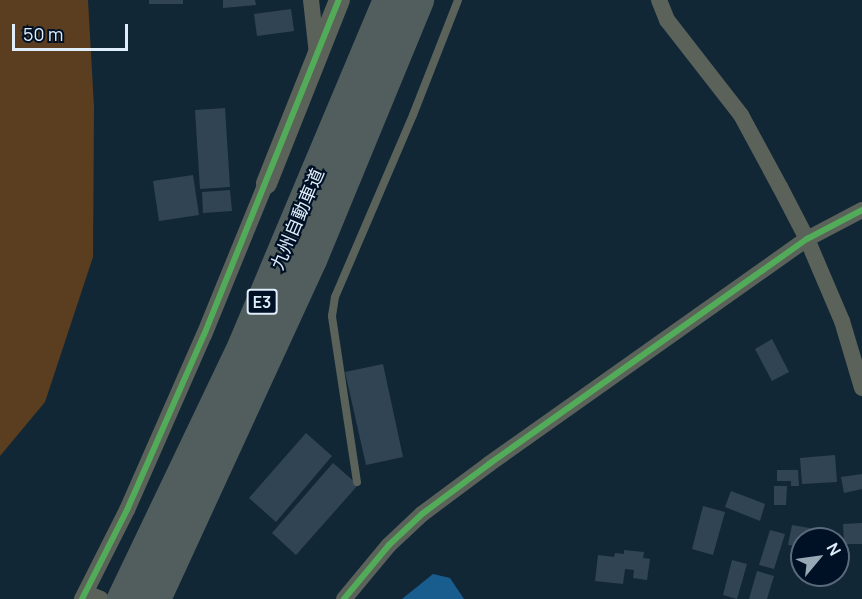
<!DOCTYPE html>
<meta charset="utf-8">
<style>
body{margin:0}
#map{position:relative;width:862px;height:599px;overflow:hidden;background:#122736;font-family:Manrope,"Noto Sans JP",sans-serif}
div>[style]{position:absolute}
[style*='--x']{left:calc(var(--x)*1px);top:calc(var(--y)*1px);width:calc(var(--w)*1px);rotate:calc(var(--a)*1deg)}
.green>*{inset:0;background:#5a3e1f}
.water>*{inset:0;background:#195d8e}
.building>*{inset:0;background:#314453}
.service>*{height:8px;margin:-4px;padding:0 4px;transform-origin:4px;border-radius:4px;background:#5a625a}
.minor>*{height:16px;margin:-8px;padding:0 8px;transform-origin:8px;border-radius:8px;background:#5a625a}
.tertiary>*{height:21px;margin:-10.5px;padding:0 10.5px;transform-origin:10.5px;border-radius:10.5px;background:#5a625a}
.motorway>*{height:32px;margin:-16px;padding:0 16px;transform-origin:16px;border-radius:16px;background:#515e5d}
.cycleway>*{height:6px;margin:-3px;padding:0 3px;transform-origin:3px;border-radius:3px;background:#51ab58}
span{translate:-50% -50%;white-space:nowrap;text-align:center;line-height:1.15;-webkit-text-stroke:4.5px #001126;paint-order:stroke}
.shield-label span{padding:2px 4px;background:#001126;border:2px solid;border-radius:4px;-webkit-text-stroke-width:0}
.shield-label{font-size:16px;color:#e0edfa;font-weight:700}
.street-label{font-size:18px;color:#e0edfa}
.north{position:absolute;left:790px;top:527px;width:60px;height:60px;box-sizing:border-box;background:#001126;border:2px solid #5a697b;border-radius:50%;rotate:61deg;font-size:16px;font-weight:700;line-height:24px;text-align:center;color:#e0edfa}
.north::after{content:'';display:block;margin:auto;width:21px;height:27px;background:#98a8b5;clip-path:polygon(50% 0,100% 100%,50% 72%,0 100%)}
.scale{position:absolute;left:12px;top:24px;width:116px;height:27px;box-sizing:border-box;border:3px solid #e0edfa;border-top:0;padding-left:8px;font-size:18px;line-height:21px;white-space:nowrap;color:#e0edfa;-webkit-text-stroke:4px #001126;paint-order:stroke}
</style>
<div id="map">
<div class="green">
<i style="clip-path:polygon(0 0,88px 0,94px 107px,93px 257px,45px 402px,0 456px)"></i>
</div>
<div class="water">
<i style="clip-path:polygon(433px 574px,450px 578px,464px 599px,402px 599px)"></i>
</div>
<div class="building">
<i style="clip-path:polygon(149px 0,183px 0,183px 4px,149px 4px)"></i>
<i style="clip-path:polygon(223px 0,255px 0,256px 5px,223px 8px)"></i>
<i style="clip-path:polygon(291px 9px,294px 31px,257px 36px,254px 14px)"></i>
<i style="clip-path:polygon(225px 108px,230px 187px,200px 189px,195px 110px)"></i>
<i style="clip-path:polygon(193px 175px,199px 215px,159px 221px,153px 181px)"></i>
<i style="clip-path:polygon(230px 190px,232px 211px,203px 213px,202px 192px)"></i>
<i style="clip-path:polygon(772px 339px,789px 372px,772px 381px,755px 349px)"></i>
<i style="clip-path:polygon(383px 364px,403px 457px,366px 465px,345px 372px)"></i>
<i style="clip-path:polygon(306px 433px,332px 456px,276px 522px,249px 498px)"></i>
<i style="clip-path:polygon(835px 455px,837px 482px,802px 484px,800px 458px)"></i>
<i style="clip-path:polygon(333px 463px,358px 485px,296px 555px,272px 533px)"></i>
<i style="clip-path:polygon(777px 470px,798px 470px,799px 486px,791px 486px,791px 481px,777px 481px)"></i>
<i style="clip-path:polygon(862px 474px,862px 489px,844px 493px,841px 477px)"></i>
<i style="clip-path:polygon(774px 486px,787px 486px,786px 505px,774px 505px)"></i>
<i style="clip-path:polygon(731px 491px,765px 504px,760px 521px,725px 507px)"></i>
<i style="clip-path:polygon(703px 506px,725px 512px,713px 555px,692px 549px)"></i>
<i style="clip-path:polygon(862px 523px,862px 544px,844px 544px,843px 524px)"></i>
<i style="clip-path:polygon(792px 525px,815px 529px,813px 539px,802px 539px,802px 547px,788px 545px)"></i>
<i style="clip-path:polygon(770px 530px,785px 534px,774px 569px,759px 565px)"></i>
<i style="clip-path:polygon(624px 550px,644px 552px,643px 558px,650px 559px,647px 580px,633px 578px,634px 570px,625px 569px,623px 584px,595px 581px,598px 555px,614px 557px,615px 553px,624px 554px)"></i>
<i style="clip-path:polygon(732px 560px,747px 564px,737px 599px,723px 595px)"></i>
<i style="clip-path:polygon(757px 571px,774px 576px,767px 599px,749px 599px)"></i>
<i style="clip-path:polygon(818px 575px,838px 575px,839px 578px,820px 582px)"></i>
</div>
<div class="service">
<i style="--x:357;--y:482;--w:168;--a:-98.6"></i>
<i style="--x:332;--y:316;--w:19;--a:-81"></i>
<i style="--x:335;--y:297;--w:198;--a:-66.8"></i>
<i style="--x:413;--y:115;--w:123;--a:-68.6"></i>
</div>
<div class="minor">
<i style="--x:311;--y:0;--w:54;--a:83.7"></i>
<i style="--x:659;--y:0;--w:22;--a:68"></i>
<i style="--x:667;--y:20;--w:120;--a:52.1"></i>
<i style="--x:741;--y:115;--w:82;--a:61.6"></i>
<i style="--x:780;--y:187;--w:59;--a:62.6"></i>
<i style="--x:807;--y:239;--w:89;--a:66.9"></i>
<i style="--x:842;--y:321;--w:70;--a:73.4"></i>
<i style="--x:86;--y:593;--w:16;--a:22"></i>
<i style="--x:82;--y:599;--w:100;--a:-63.2"></i>
<i style="--x:127;--y:510;--w:191;--a:-66.3"></i>
<i style="--x:204;--y:335;--w:164;--a:-67.8"></i>
<i style="--x:344;--y:599;--w:70;--a:-50.2"></i>
<i style="--x:389;--y:545;--w:45;--a:-43.2"></i>
<i style="--x:422;--y:514;--w:84;--a:-36.7"></i>
<i style="--x:489;--y:464;--w:390;--a:-35.3"></i>
<i style="--x:807;--y:239;--w:62;--a:-27.8"></i>
</div>
<div class="tertiary">
<i style="--x:266;--y:183;--w:197;--a:-68.3"></i>
</div>
<div class="motorway">
<i style="--x:123;--y:599;--w:281;--a:-64.5"></i>
<i style="--x:244;--y:345;--w:374;--a:-67.2"></i>
<i style="--x:155;--y:599;--w:373;--a:-65.3"></i>
<i style="--x:311;--y:260;--w:281;--a:-67.6"></i>
</div>
<div class="cycleway">
<i style="--x:82;--y:599;--w:100;--a:-63.2"></i>
<i style="--x:127;--y:510;--w:191;--a:-66.3"></i>
<i style="--x:204;--y:335;--w:361;--a:-68.1"></i>
<i style="--x:344;--y:599;--w:70;--a:-50.2"></i>
<i style="--x:389;--y:545;--w:45;--a:-43.2"></i>
<i style="--x:422;--y:514;--w:84;--a:-36.7"></i>
<i style="--x:489;--y:464;--w:390;--a:-35.3"></i>
<i style="--x:807;--y:239;--w:62;--a:-27.8"></i>
</div>
<div class="shield-label">
<span style="left:262px;top:302px">E3</span>
</div>
<div class="street-label">
<span style="left:297px;top:219px;rotate:-67deg">九州自動車道</span>
</div>
<div class="north">N</div>
<div class="scale">50 m</div>
</div>
